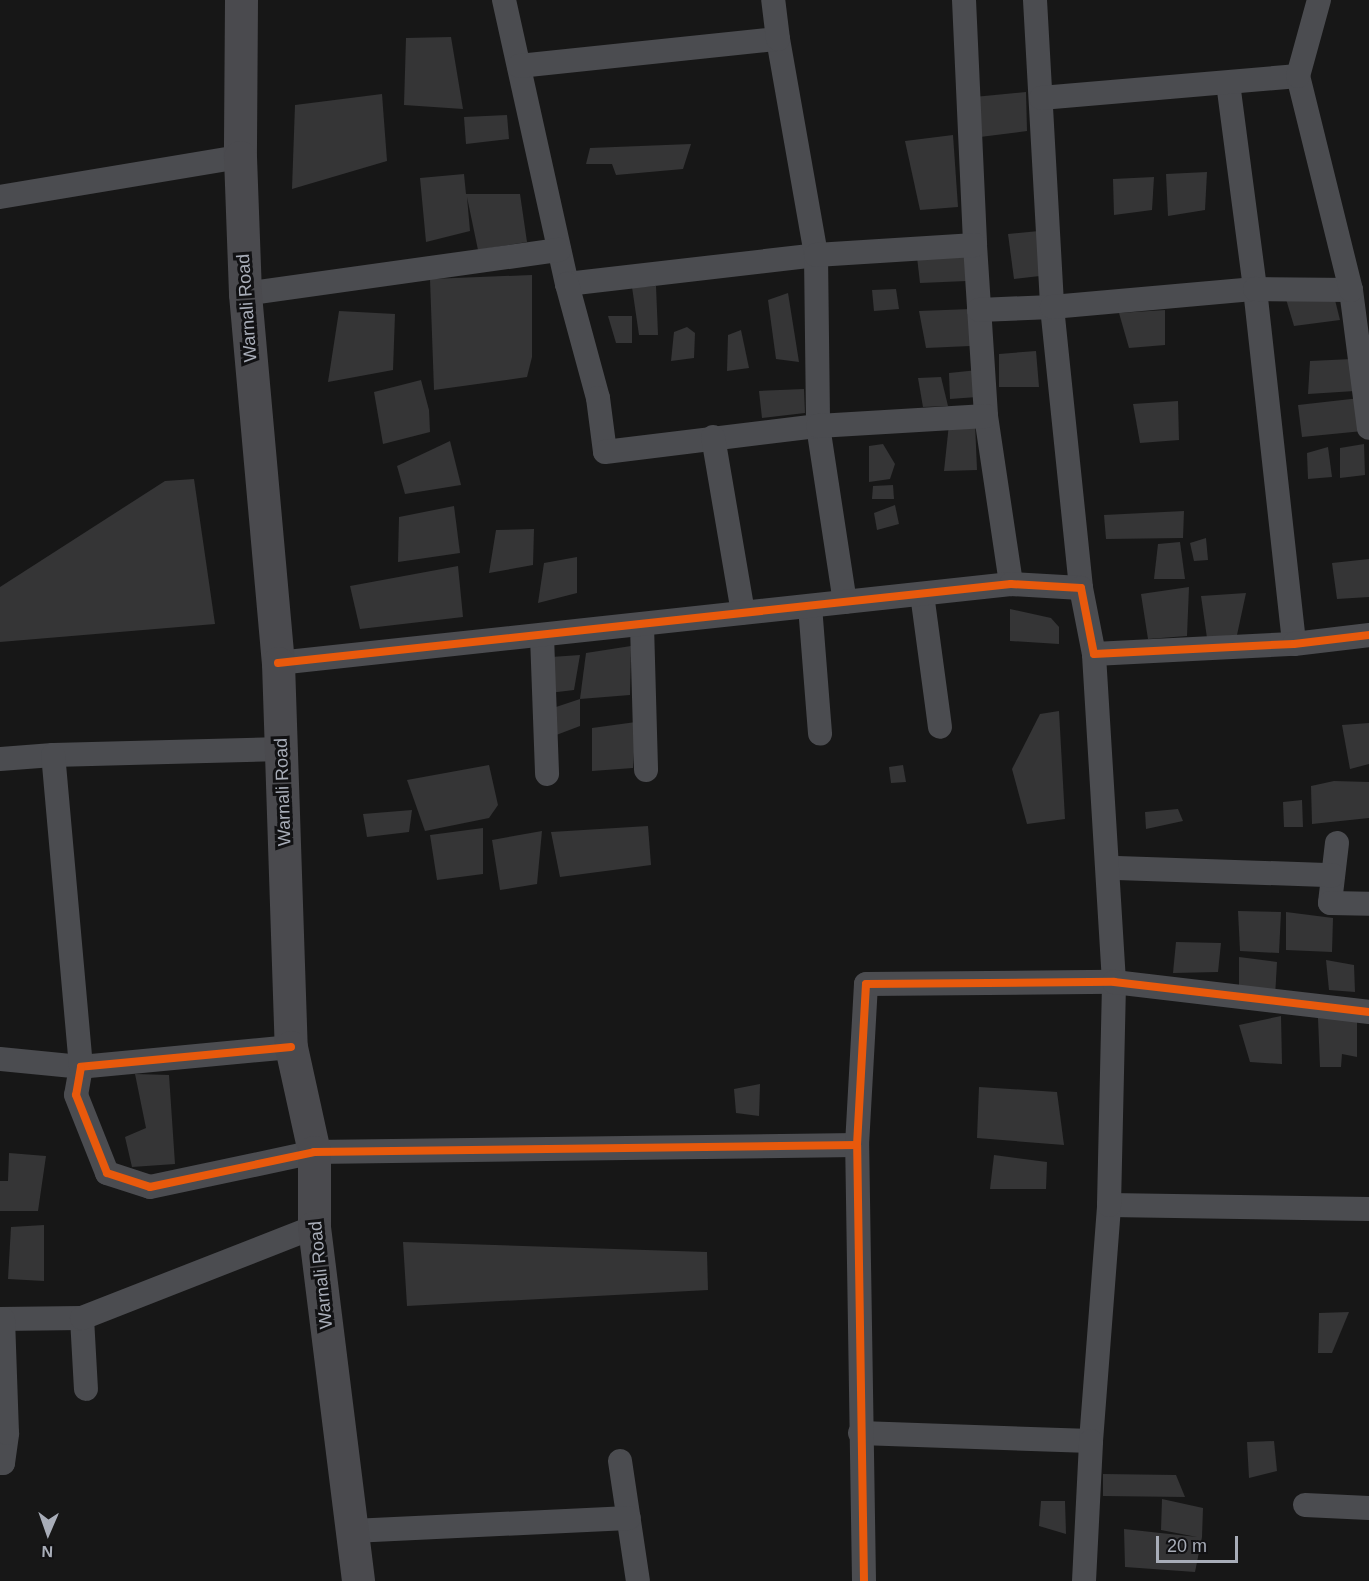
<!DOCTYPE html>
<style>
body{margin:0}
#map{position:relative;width:1369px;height:1581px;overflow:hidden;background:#171717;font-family:Arial,sans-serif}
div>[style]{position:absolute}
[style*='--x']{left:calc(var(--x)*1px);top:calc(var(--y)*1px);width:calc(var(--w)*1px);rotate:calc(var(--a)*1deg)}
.building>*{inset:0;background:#353536}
.minor>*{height:24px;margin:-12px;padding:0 12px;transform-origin:12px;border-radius:12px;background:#4b4c50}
.secondary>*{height:33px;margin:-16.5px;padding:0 16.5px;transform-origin:16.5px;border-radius:16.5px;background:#4a4a4e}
.cycleway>*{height:8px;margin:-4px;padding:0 4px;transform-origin:4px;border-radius:4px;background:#e8590c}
span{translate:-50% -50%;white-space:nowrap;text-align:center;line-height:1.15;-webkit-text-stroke:6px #111113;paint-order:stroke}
.street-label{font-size:18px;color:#a8adb8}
.north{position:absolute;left:18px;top:1503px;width:60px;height:60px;-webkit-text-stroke:4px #111113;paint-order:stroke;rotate:182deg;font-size:16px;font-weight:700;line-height:24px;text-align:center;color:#a8adb8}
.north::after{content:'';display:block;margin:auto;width:21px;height:27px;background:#a8adb8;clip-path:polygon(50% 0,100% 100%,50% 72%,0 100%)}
.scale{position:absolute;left:1156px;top:1536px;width:82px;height:27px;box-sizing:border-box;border:3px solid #a8adb8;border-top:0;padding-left:8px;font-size:18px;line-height:21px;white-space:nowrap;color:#a8adb8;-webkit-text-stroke:4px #111113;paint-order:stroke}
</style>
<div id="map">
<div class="building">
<i style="clip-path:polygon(451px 37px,463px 109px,404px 105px,406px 38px)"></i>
<i style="clip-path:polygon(1026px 92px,1027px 131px,980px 137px,974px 97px)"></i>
<i style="clip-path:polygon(382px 94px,387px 161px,292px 189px,295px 105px)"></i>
<i style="clip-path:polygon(507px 115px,509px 139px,466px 144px,464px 117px)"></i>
<i style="clip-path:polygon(953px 135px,958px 207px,920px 210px,905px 141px)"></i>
<i style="clip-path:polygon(691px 144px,683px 169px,616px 175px,612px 164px,586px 164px,590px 148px)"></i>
<i style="clip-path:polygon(1207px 172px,1205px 210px,1168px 216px,1166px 174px)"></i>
<i style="clip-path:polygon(464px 174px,466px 194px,520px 194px,527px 242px,478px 250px,467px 197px,470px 231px,426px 242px,420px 178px)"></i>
<i style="clip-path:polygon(1154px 177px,1152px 210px,1114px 215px,1113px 179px)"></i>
<i style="clip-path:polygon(1039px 231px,1040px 276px,1014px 279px,1008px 234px)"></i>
<i style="clip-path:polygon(965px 251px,967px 281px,920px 283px,917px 257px)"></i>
<i style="clip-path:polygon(532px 275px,532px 357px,527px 377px,434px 390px,430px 279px)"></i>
<i style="clip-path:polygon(656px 286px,658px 335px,639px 335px,632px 287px)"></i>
<i style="clip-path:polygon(896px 289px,899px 309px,874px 311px,872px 290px)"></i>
<i style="clip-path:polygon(788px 293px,799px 362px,776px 359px,768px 300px)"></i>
<i style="clip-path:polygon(1334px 296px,1340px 320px,1294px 326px,1286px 299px)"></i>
<i style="clip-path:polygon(971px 309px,970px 346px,926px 348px,919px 311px)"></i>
<i style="clip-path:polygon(1165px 310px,1165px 345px,1129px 348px,1119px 313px)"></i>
<i style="clip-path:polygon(339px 311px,395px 314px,393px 370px,328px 382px)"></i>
<i style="clip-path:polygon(608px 316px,632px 316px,632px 343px,616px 343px)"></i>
<i style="clip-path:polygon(687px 327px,695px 333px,694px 358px,671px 361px,674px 332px)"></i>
<i style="clip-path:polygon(741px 330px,749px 368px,727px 371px,728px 335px)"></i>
<i style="clip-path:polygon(1036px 351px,1039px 387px,999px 387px,999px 354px)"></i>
<i style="clip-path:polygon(1352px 359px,1355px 391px,1308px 394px,1310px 361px)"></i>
<i style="clip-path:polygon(978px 370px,977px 397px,950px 399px,949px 373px)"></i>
<i style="clip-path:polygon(941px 377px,948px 406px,923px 407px,918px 378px)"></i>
<i style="clip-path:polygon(421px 380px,429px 410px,430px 432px,383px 444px,374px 392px)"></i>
<i style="clip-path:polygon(804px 389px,805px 413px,762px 418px,759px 391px)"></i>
<i style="clip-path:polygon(1360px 398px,1363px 431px,1302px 437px,1298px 405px)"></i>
<i style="clip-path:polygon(1178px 401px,1179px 440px,1140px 443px,1133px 404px)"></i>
<i style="clip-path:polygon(975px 423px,977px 470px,944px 471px,949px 424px)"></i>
<i style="clip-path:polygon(450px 441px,461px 485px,405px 494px,397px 466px)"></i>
<i style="clip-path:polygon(883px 444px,895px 464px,890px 479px,869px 482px,869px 446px)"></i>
<i style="clip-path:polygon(1364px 444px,1365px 475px,1340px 478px,1340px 448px)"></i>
<i style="clip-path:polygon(1328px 447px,1332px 477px,1308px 479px,1307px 453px)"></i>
<i style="clip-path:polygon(194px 479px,215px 624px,0 642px,0 587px,165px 481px)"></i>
<i style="clip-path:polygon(893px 485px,894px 499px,872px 499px,873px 486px)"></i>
<i style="clip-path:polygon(895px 505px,899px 524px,877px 530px,874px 513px)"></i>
<i style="clip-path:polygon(454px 506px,460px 553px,398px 562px,399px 517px)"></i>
<i style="clip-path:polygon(1184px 511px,1183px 538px,1106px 539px,1104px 515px)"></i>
<i style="clip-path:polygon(534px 529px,533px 565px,489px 573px,496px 530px)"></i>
<i style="clip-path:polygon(1206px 538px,1208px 560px,1194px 561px,1190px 543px)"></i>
<i style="clip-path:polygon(1180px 542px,1185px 579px,1154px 579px,1158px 544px)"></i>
<i style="clip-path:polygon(577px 557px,577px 593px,538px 603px,544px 563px)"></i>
<i style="clip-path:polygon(1369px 559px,1369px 597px,1337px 599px,1332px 563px)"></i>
<i style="clip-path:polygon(458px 566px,463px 617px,360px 629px,350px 586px)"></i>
<i style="clip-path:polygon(1189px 587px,1187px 636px,1148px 639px,1141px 594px)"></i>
<i style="clip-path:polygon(1246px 593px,1237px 635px,1207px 638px,1201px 596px)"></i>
<i style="clip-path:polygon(1010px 609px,1051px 618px,1059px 627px,1059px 644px,1010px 641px)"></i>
<i style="clip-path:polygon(631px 646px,630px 695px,580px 699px,586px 653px)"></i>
<i style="clip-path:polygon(580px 655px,574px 690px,549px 693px,551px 657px)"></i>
<i style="clip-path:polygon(580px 699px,580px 726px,551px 737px,553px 708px)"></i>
<i style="clip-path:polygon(1059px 711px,1065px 819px,1027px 824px,1012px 769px,1040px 714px)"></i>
<i style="clip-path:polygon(636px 722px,633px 768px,592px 771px,592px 728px)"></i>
<i style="clip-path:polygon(1369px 723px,1369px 764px,1350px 769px,1342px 725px)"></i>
<i style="clip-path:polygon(489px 765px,498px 805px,489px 818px,425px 831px,407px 780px)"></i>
<i style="clip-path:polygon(903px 765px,906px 782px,891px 783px,889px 767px)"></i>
<i style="clip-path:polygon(1334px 781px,1369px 782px,1369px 818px,1312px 824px,1311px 786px)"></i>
<i style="clip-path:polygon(1302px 800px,1303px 827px,1284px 827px,1283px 802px)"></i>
<i style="clip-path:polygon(1178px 809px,1183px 821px,1146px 829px,1145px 812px)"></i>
<i style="clip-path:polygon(412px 810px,409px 832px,367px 837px,363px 814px)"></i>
<i style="clip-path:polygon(648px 826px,651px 865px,560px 877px,551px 832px)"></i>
<i style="clip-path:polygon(483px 828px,483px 874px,437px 880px,430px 835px)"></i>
<i style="clip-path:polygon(542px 831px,537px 884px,500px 890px,492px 840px)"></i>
<i style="clip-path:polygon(1238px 911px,1281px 912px,1279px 953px,1240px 951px)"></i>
<i style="clip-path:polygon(1286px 912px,1333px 918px,1332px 952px,1286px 950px)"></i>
<i style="clip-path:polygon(1176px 942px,1221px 943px,1218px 972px,1173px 973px)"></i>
<i style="clip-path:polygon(1239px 957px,1277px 962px,1275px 997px,1239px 994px)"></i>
<i style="clip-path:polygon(1326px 960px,1354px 965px,1355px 992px,1329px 990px)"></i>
<i style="clip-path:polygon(1281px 1016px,1282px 1064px,1250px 1062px,1239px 1025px)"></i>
<i style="clip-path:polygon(1318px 1018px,1357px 1019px,1357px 1057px,1342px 1054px,1341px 1067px,1320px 1067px)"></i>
<i style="clip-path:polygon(135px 1074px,169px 1075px,175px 1164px,132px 1167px,125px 1137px,146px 1128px)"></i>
<i style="clip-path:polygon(760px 1084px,759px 1116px,736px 1113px,734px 1089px)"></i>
<i style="clip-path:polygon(979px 1087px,1057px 1092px,1064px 1145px,977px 1138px)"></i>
<i style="clip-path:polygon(9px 1153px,46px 1156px,38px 1211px,0 1211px,0 1181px,8px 1181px)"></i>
<i style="clip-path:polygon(994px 1155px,1047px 1162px,1046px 1189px,990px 1189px)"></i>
<i style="clip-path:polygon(44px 1225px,44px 1281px,8px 1279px,11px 1227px)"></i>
<i style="clip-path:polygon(403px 1242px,707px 1252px,708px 1290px,407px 1306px)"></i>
<i style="clip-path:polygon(1349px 1312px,1332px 1353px,1318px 1353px,1319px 1313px)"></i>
<i style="clip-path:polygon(1274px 1441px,1277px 1471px,1249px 1478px,1247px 1442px)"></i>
<i style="clip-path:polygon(1103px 1474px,1176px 1475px,1185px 1497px,1103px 1496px)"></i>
<i style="clip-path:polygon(1162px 1499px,1203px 1508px,1202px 1537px,1195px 1572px,1125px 1567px,1124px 1529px,1197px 1537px,1161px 1530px)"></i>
<i style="clip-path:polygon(1041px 1501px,1065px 1501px,1066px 1534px,1039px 1526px)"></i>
</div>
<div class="minor">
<i style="--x:504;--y:0;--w:291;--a:77.5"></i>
<i style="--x:567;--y:284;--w:251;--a:-6.6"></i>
<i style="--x:816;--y:255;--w:171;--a:89.3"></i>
<i style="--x:818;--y:426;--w:178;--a:81.3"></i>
<i style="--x:964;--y:0;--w:245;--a:87.4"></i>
<i style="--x:975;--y:245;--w:171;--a:86.3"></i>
<i style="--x:986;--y:416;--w:170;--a:81.5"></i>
<i style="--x:1035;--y:0;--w:307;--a:86.8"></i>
<i style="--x:1052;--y:307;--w:282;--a:84.1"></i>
<i style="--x:778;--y:39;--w:219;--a:80"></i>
<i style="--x:816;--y:255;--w:159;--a:-3.6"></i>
<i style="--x:519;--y:66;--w:260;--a:-6"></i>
<i style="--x:778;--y:39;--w:39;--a:-97"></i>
<i style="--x:1228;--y:83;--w:208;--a:82.5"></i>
<i style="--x:1255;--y:289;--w:357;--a:83.7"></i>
<i style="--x:1041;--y:98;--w:258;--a:-4.9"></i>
<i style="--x:0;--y:197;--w:243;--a:-9.5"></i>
<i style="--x:567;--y:284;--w:118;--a:74.8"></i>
<i style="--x:598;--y:398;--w:54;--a:82.6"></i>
<i style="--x:605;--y:452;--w:215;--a:-7"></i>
<i style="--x:818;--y:426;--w:168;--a:-3.4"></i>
<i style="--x:1351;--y:290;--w:139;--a:82.6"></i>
<i style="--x:245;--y:294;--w:317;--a:-8"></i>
<i style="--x:979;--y:310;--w:73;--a:-2.4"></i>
<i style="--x:1052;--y:307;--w:204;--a:-5.1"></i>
<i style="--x:1255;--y:289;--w:96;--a:0.6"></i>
<i style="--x:1351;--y:290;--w:220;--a:-103.9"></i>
<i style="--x:1298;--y:76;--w:79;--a:-74.6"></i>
<i style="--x:713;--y:437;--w:178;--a:80.3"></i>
<i style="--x:922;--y:594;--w:134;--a:82.3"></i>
<i style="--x:810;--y:606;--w:128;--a:85.5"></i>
<i style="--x:642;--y:625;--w:145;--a:88.4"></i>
<i style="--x:542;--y:636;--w:138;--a:87.9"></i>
<i style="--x:278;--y:663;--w:737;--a:-6.15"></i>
<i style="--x:1011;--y:584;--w:70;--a:3.3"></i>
<i style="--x:1081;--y:588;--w:67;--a:78.9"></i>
<i style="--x:1094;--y:654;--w:200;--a:-2.9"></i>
<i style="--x:1294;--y:644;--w:76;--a:-6.8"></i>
<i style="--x:0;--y:759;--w:53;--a:-4.3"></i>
<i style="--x:53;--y:755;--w:229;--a:-1.5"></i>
<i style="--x:1337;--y:843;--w:60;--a:96.7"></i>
<i style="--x:1330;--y:903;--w:39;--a:1"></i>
<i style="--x:1117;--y:868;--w:216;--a:1.9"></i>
<i style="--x:291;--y:1047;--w:211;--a:174.6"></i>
<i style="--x:81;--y:1067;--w:28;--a:100"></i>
<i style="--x:76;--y:1095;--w:84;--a:68.3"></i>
<i style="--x:107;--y:1173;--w:45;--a:18"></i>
<i style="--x:150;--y:1187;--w:168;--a:-12"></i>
<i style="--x:314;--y:1152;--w:543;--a:-0.74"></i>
<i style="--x:0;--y:1059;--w:81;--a:5.6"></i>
<i style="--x:81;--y:1067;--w:313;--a:-95.1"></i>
<i style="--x:1109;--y:1205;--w:260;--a:0.9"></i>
<i style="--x:82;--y:1318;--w:71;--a:86.8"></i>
<i style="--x:0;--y:1319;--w:82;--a:-0.7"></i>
<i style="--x:82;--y:1318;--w:249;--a:-21.4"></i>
<i style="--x:860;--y:1433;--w:231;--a:2"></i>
<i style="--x:1091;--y:1441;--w:237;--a:-85.6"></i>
<i style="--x:1109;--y:1205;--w:223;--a:-88.7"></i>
<i style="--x:1114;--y:982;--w:329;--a:-93.5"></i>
<i style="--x:620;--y:1461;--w:121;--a:81.5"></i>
<i style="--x:0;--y:1463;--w:3;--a:0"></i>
<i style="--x:3;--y:1463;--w:30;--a:-82"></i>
<i style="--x:7;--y:1433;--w:114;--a:-92"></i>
<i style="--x:1305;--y:1505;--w:64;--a:2.7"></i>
<i style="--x:352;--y:1531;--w:277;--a:-2.7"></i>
<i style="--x:864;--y:1581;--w:436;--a:-90.9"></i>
<i style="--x:857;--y:1145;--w:161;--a:-86.8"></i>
<i style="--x:866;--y:984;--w:248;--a:-0.5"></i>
<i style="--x:1114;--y:982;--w:257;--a:6.7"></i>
<i style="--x:1084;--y:1581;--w:140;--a:-87.1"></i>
</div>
<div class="secondary">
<i style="--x:241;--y:0;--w:157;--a:90.4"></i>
<i style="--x:240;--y:157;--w:137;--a:87.9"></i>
<i style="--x:245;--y:294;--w:370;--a:84.9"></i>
<i style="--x:278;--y:663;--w:384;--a:88.1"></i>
<i style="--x:291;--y:1047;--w:107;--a:77.6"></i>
<i style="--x:314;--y:1152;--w:75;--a:90"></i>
<i style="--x:314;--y:1227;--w:357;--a:82.9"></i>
</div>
<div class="cycleway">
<i style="--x:278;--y:663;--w:737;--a:-6.15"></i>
<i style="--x:1011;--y:584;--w:70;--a:3.3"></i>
<i style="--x:1081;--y:588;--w:67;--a:78.9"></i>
<i style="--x:1094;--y:654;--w:200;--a:-2.9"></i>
<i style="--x:1294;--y:644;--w:76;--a:-6.8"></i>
<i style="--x:291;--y:1047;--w:211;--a:174.6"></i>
<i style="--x:81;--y:1067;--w:28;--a:100"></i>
<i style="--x:76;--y:1095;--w:84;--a:68.3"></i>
<i style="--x:107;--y:1173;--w:45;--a:18"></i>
<i style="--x:150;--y:1187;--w:168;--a:-12"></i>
<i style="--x:314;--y:1152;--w:543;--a:-0.74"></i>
<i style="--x:864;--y:1581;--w:436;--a:-90.9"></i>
<i style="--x:857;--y:1145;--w:161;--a:-86.8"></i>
<i style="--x:866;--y:984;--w:248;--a:-0.5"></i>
<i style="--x:1114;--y:982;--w:257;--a:6.7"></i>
</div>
<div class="street-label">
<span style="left:247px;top:308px;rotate:-94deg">Warnali Road</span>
<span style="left:283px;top:792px;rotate:-92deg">Warnali Road</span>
<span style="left:321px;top:1275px;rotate:-96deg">Warnali Road</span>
</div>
<div class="north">N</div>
<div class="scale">20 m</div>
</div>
